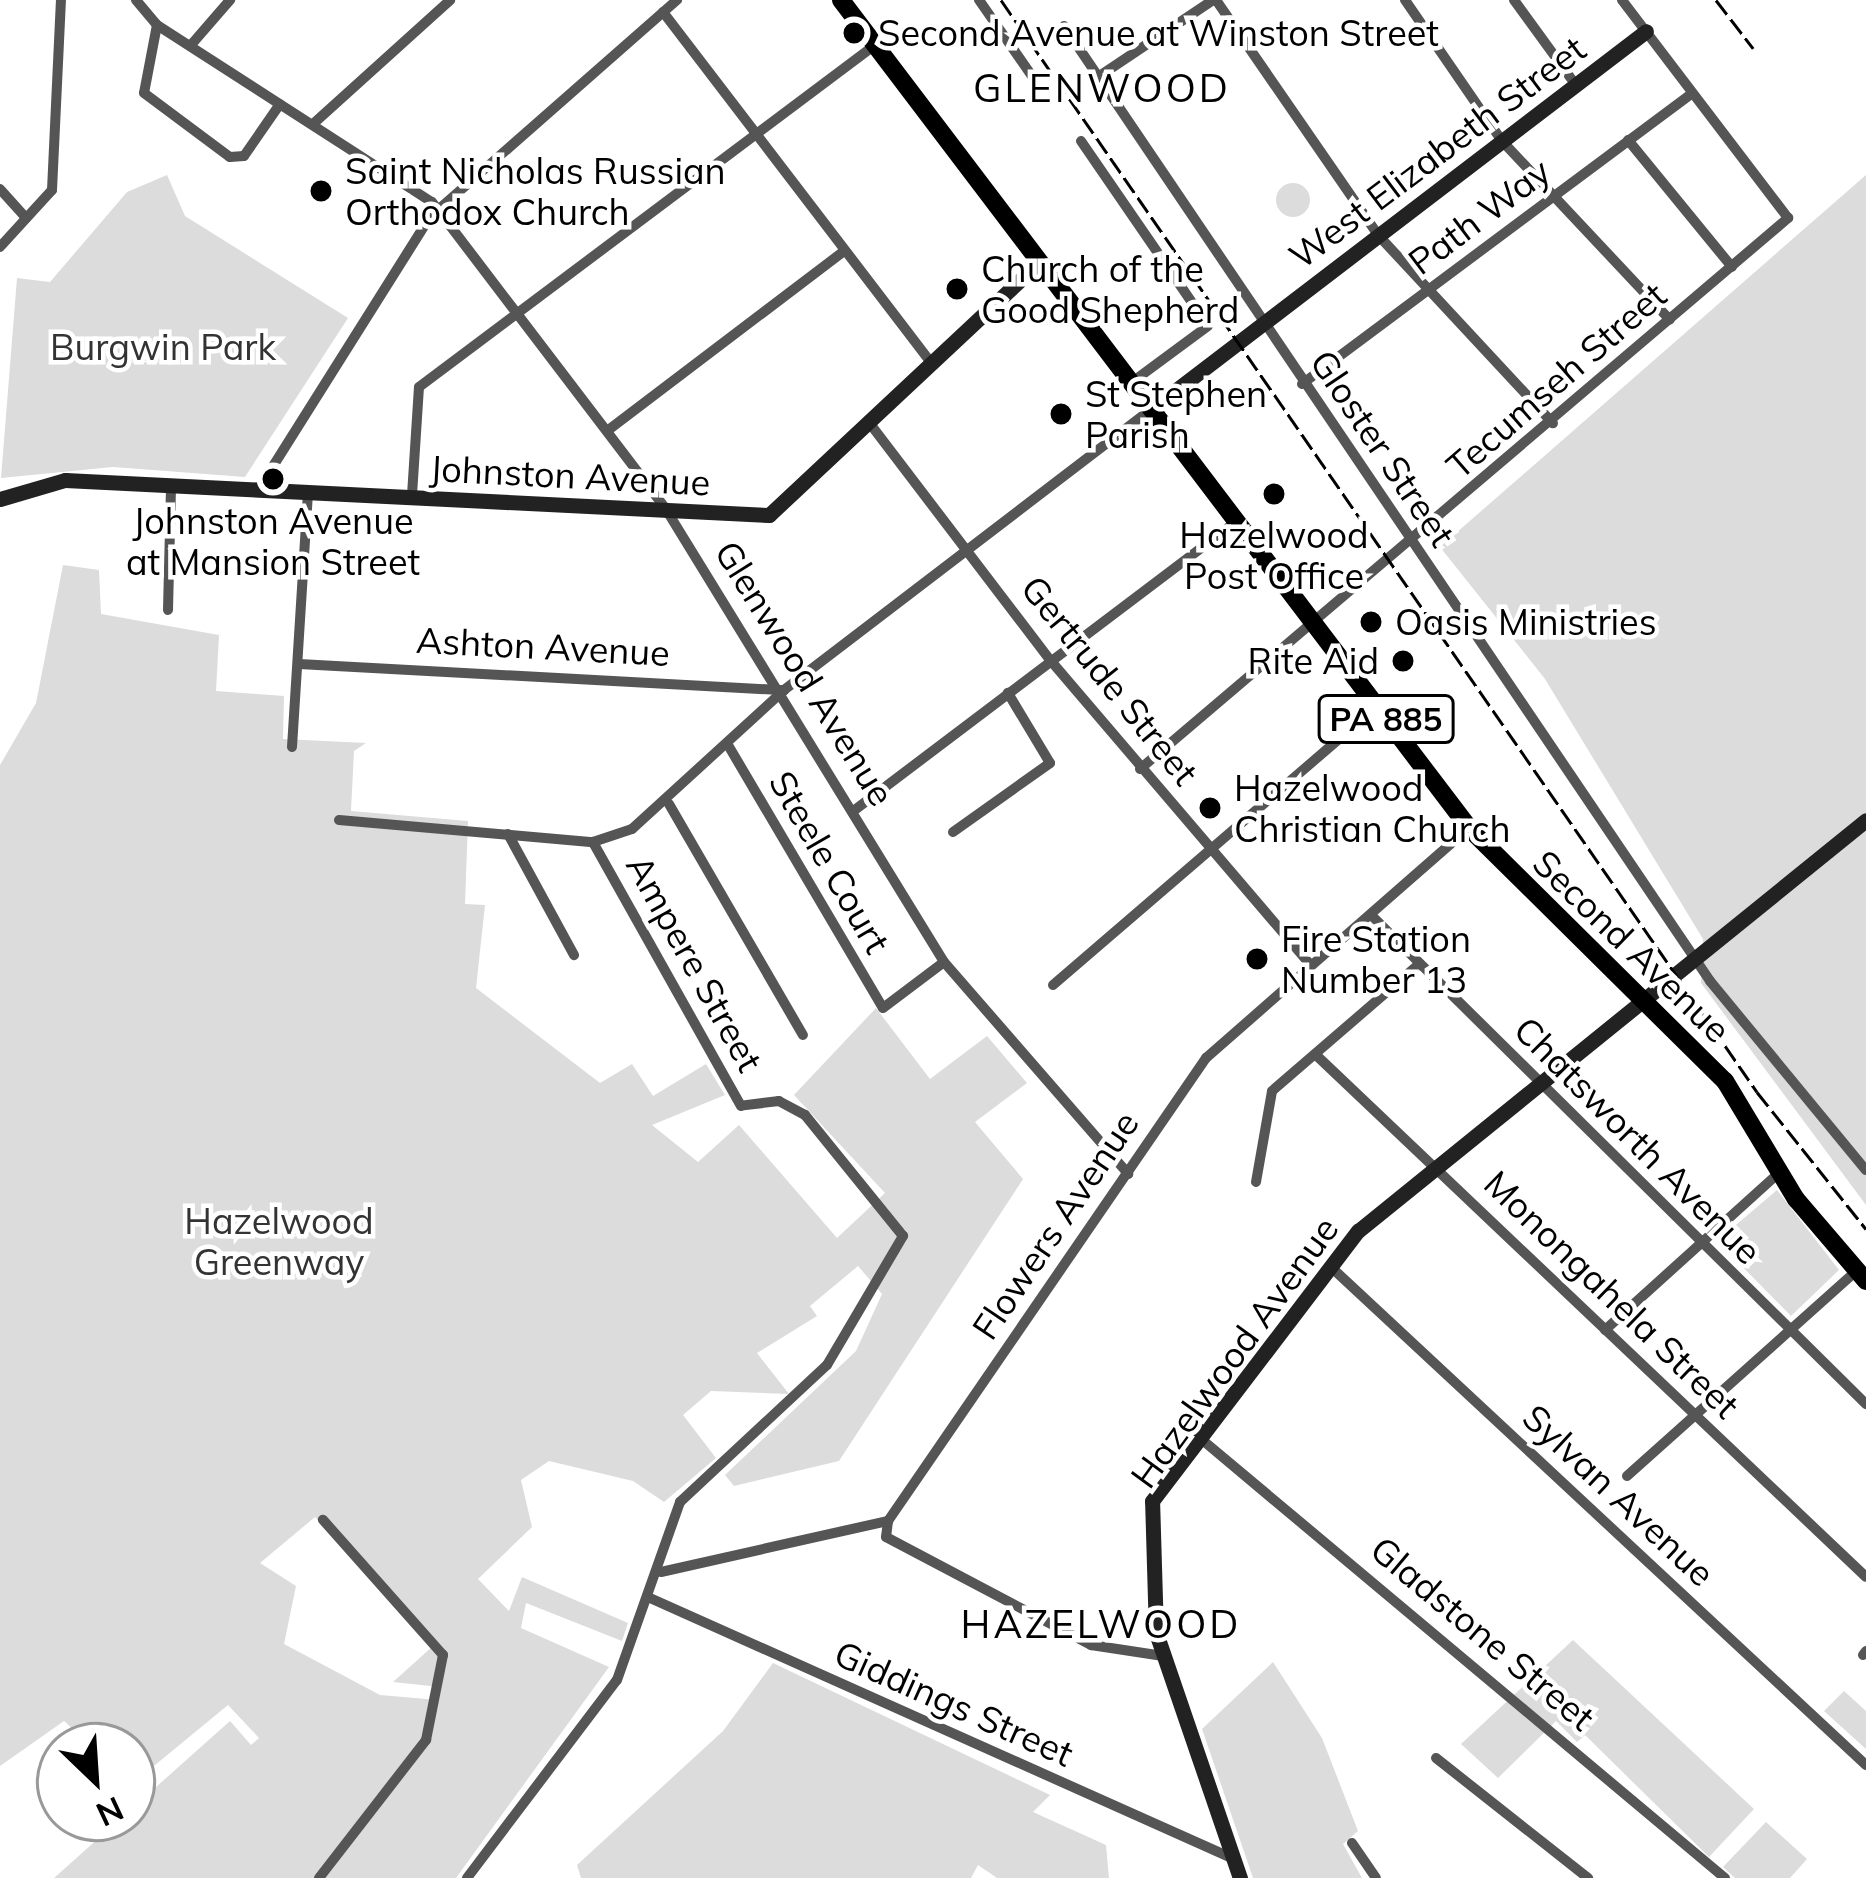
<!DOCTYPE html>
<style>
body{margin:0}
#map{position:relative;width:1866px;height:1878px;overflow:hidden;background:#fff;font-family:Mulish,sans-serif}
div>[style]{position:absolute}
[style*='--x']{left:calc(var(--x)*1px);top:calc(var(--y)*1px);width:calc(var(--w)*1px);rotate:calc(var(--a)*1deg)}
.green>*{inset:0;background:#dcdcdc}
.round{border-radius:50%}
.street>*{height:10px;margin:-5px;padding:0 5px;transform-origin:5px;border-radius:5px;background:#555}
.secondary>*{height:15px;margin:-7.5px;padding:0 7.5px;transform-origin:7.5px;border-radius:7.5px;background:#222}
.primary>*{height:18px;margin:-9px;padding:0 9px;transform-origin:9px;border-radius:9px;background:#000}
.rail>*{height:3px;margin-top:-1.5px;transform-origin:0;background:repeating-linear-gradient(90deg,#000 0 18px,transparent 0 24px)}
.dots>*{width:33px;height:33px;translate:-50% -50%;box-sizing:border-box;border:6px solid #fff;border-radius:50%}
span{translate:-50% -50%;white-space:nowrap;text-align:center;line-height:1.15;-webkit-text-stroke:9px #fff;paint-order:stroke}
.shield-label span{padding:3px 9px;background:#fff;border:3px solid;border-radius:9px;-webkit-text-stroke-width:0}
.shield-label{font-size:33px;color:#000;font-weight:700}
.poi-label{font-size:36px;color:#000}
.left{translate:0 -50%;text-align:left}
.right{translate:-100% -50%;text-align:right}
.street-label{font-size:36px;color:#000}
.park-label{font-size:36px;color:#333}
.neighbourhood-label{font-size:39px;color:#000;letter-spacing:3px}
.north{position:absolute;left:36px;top:1722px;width:120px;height:120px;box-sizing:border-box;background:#fff;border:3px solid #999;border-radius:50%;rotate:155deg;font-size:33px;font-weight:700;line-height:48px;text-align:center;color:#000}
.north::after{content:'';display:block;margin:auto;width:42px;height:54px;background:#000;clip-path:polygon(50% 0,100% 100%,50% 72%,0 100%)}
</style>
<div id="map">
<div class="green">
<i style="clip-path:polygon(167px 175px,185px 216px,348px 318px,245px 477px,113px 467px,1px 478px,17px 278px,50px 282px,127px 192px)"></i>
<i style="clip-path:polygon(1866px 175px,1866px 1205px,1701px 983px,1703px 939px,1545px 679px,1440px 547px)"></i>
<i class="round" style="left:1276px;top:183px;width:34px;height:34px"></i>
<i style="clip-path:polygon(evenodd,63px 565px,99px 570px,101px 614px,219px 635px,216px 691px,284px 696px,283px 739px,366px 743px,354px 751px,351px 811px,468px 821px,465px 904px,485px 905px,476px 988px,600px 1083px,632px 1064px,653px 1096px,706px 1064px,725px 1095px,652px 1125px,698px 1162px,739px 1125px,837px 1238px,885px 1193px,794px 1095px,876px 1008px,930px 1079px,987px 1036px,1027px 1083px,975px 1122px,1023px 1179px,839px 1461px,734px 1486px,725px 1475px,856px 1351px,882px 1294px,858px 1266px,810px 1306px,817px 1316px,757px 1353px,789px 1394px,711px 1391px,683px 1415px,716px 1458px,664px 1502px,633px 1481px,549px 1461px,521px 1480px,532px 1527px,478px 1579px,509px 1611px,522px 1577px,628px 1623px,622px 1641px,526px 1603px,521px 1628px,609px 1667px,456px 1878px,54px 1878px,230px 1721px,251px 1745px,259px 1738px,228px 1705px,132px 1784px,132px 1746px,91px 1746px,64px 1721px,0 1766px,0 765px,36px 703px,63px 565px,315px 1517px,433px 1646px,393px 1682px,440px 1687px,438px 1700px,380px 1695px,284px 1644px,296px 1586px,260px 1563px,315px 1517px)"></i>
<i style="clip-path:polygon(1777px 1190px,1839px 1270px,1791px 1316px,1717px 1241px)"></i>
<i style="clip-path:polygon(1573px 1640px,1754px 1809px,1709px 1857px,1585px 1735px,1577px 1742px,1556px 1721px,1498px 1778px,1461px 1744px)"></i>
<i style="clip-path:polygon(1273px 1662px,1322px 1738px,1358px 1831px,1343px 1844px,1362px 1878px,1253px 1878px,1202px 1729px)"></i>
<i style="clip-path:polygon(773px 1663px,1050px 1795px,1033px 1812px,1106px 1845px,1109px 1878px,997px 1878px,978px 1865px,971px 1878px,581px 1878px,577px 1865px,723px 1731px)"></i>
<i style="clip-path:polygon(1844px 1691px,1866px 1711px,1866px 1749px,1824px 1711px)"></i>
<i style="clip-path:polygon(1766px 1822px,1807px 1859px,1790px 1878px,1735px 1878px,1723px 1867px)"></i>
</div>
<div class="street">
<i style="--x:136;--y:0;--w:33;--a:50"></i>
<i style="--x:157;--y:25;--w:327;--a:32.8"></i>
<i style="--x:432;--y:202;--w:388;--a:52.7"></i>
<i style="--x:667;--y:511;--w:529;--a:58.44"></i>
<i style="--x:944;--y:962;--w:281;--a:49"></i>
<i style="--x:979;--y:0;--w:93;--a:55.1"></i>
<i style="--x:1216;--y:0;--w:285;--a:55.4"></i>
<i style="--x:1378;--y:235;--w:257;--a:47.1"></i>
<i style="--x:1405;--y:0;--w:171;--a:55.5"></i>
<i style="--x:1502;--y:141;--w:245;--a:46.8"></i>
<i style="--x:1514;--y:0;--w:104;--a:54"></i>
<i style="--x:663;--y:12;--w:443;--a:52.6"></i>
<i style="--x:157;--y:25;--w:69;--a:100.8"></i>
<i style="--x:144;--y:93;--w:107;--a:36.7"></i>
<i style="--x:230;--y:157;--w:14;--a:-4"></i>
<i style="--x:244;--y:156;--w:63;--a:-55.3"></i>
<i style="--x:1064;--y:26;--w:1153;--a:55.92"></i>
<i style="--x:1710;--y:981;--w:245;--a:50.5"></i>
<i style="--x:191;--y:45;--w:60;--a:-49.1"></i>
<i style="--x:1098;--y:77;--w:138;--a:-33.8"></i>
<i style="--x:313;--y:124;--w:185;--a:-42.1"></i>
<i style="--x:1628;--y:140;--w:164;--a:50.7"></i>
<i style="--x:1081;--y:141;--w:224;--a:55.5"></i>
<i style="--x:1208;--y:326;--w:96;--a:143.5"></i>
<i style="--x:0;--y:189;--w:39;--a:48"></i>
<i style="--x:0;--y:247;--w:77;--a:-47.6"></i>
<i style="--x:52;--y:190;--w:190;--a:-87.3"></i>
<i style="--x:1302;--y:384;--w:485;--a:-36.7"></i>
<i style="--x:871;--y:425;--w:297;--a:52.7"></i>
<i style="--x:1051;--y:661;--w:400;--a:49.5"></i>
<i style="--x:607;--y:431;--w:296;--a:-37.2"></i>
<i style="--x:258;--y:490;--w:323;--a:-57.8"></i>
<i style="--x:430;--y:217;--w:329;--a:-41.3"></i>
<i style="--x:412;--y:495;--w:108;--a:-86.3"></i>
<i style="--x:419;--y:387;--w:570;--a:-36.87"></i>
<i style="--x:168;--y:610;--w:124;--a:-88.6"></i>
<i style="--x:299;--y:664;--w:486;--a:3.1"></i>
<i style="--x:728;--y:745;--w:305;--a:59.5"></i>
<i style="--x:883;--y:1008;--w:76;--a:-37"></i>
<i style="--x:292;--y:747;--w:255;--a:-86.4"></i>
<i style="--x:1140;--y:769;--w:851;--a:-40.37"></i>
<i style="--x:1788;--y:218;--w:274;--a:-127.3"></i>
<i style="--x:669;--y:804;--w:267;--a:59.9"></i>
<i style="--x:856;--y:809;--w:478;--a:-37.1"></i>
<i style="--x:339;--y:820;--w:255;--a:5"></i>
<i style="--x:593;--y:842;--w:41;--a:-18.4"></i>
<i style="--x:632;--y:829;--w:206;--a:-42.4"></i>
<i style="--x:784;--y:690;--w:461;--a:-37.4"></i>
<i style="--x:953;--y:832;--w:119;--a:-35.4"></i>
<i style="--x:1050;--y:763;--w:82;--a:-121"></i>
<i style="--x:508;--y:834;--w:138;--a:61.4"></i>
<i style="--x:1371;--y:915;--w:696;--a:44.65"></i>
<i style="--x:1053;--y:985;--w:428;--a:-40.7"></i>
<i style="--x:1316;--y:1055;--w:758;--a:43.5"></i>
<i style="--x:1256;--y:1182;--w:92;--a:-80"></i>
<i style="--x:1272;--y:1091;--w:191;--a:-40.8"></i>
<i style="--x:1331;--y:1267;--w:731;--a:42.95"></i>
<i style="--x:1605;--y:1330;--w:234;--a:-42.1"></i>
<i style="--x:1200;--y:1438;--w:685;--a:39.97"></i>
<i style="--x:1627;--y:1476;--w:307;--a:-41.8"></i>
<i style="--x:888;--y:1521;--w:16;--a:97"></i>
<i style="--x:886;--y:1537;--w:232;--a:27.8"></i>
<i style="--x:1091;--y:1645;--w:73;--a:8.7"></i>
<i style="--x:661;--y:1572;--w:233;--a:-12.7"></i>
<i style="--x:888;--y:1521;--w:562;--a:-55.52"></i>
<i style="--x:1206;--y:1058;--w:349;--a:-41.2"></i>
<i style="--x:650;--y:1598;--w:640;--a:24.08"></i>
<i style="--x:1863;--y:1655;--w:5;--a:-53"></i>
<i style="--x:1436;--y:1758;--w:194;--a:38.3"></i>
<i style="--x:1352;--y:1843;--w:42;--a:55.6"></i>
<i style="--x:319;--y:1878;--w:175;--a:-52.2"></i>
<i style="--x:426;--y:1740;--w:87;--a:-78.7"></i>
<i style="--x:443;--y:1655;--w:181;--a:-131.6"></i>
<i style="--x:467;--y:1878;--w:248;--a:-52.9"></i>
<i style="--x:617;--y:1680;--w:189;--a:-70.5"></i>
<i style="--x:680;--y:1502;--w:201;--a:-43"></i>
<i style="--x:827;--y:1365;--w:150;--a:-59.5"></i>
<i style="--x:903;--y:1236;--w:156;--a:-129"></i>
<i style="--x:805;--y:1115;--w:30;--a:-152"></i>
<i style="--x:779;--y:1101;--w:38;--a:173"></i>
<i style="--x:741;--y:1106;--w:303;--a:-119.3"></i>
</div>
<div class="secondary">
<i style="--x:1150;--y:410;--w:624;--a:-37.38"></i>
<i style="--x:0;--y:499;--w:68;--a:-16.3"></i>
<i style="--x:65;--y:480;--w:705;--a:2.85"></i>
<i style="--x:769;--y:515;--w:370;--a:-43.1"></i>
<i style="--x:1240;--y:1878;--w:259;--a:-108.9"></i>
<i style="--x:1156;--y:1633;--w:132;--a:-91.7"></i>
<i style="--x:1152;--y:1501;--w:340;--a:-52.7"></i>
<i style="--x:1358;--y:1231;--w:653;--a:-38.97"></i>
</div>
<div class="primary">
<i style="--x:841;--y:0;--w:1039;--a:52.82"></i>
<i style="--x:1469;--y:828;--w:360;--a:44.7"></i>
<i style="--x:1725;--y:1081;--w:138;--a:59"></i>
<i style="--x:1796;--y:1199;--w:108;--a:49.5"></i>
</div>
<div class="rail">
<i style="--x:1001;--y:0;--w:1328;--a:55.3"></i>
<i style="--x:1757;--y:1092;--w:175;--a:51.5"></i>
<i style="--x:1716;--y:0;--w:61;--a:52.4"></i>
</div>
<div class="dots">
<i style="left:854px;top:33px;background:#000"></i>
<i style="left:321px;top:191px;background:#000"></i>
<i style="left:957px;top:289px;background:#000"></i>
<i style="left:1061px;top:414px;background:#000"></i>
<i style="left:273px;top:479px;background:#000"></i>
<i style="left:1274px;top:494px;background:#000"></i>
<i style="left:1371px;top:622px;background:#000"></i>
<i style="left:1403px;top:661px;background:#000"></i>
<i style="left:1210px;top:808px;background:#000"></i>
<i style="left:1257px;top:959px;background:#000"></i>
</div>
<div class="shield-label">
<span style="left:1386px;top:719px">PA 885</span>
</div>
<div class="poi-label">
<span class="left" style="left:878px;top:33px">Second Avenue at Winston Street</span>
<span class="left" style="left:345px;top:191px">Saint Nicholas Russian<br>Orthodox Church</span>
<span class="left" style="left:981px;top:289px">Church of the<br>Good Shepherd</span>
<span class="left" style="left:1085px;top:414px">St Stephen<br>Parish</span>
<span style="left:273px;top:541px">Johnston Avenue<br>at Mansion Street</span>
<span style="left:1274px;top:555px">Hazelwood<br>Post Office</span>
<span class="left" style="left:1395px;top:622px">Oasis Ministries</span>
<span class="right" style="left:1379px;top:661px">Rite Aid</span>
<span class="left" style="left:1234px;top:808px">Hazelwood<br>Christian Church</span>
<span class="left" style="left:1281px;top:959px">Fire Station<br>Number 13</span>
</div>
<div class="street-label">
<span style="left:1437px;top:152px;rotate:-37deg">West Elizabeth Street</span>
<span style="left:1479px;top:216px;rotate:-37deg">Path Way</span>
<span style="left:1556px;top:380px;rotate:-41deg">Tecumseh Street</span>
<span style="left:1383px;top:448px;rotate:56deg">Gloster Street</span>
<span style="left:570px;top:475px;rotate:3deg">Johnston Avenue</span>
<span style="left:543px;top:646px;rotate:3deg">Ashton Avenue</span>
<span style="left:805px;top:673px;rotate:58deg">Glenwood Avenue</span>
<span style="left:1110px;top:680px;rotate:51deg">Gertrude Street</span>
<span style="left:830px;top:862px;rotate:60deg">Steele Court</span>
<span style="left:1632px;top:946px;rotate:44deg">Second Avenue</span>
<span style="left:695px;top:963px;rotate:61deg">Ampere Street</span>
<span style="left:1638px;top:1140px;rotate:45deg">Chatsworth Avenue</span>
<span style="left:1055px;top:1225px;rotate:-56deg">Flowers Avenue</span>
<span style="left:1612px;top:1294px;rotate:44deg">Monongahela Street</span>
<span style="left:1234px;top:1352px;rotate:-54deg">Hazelwood Avenue</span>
<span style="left:1619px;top:1495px;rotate:43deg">Sylvan Avenue</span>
<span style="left:1483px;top:1633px;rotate:40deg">Gladstone Street</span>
<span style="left:954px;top:1703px;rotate:24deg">Giddings Street</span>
</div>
<div class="park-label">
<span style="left:163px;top:347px">Burgwin Park</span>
<span style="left:279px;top:1241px">Hazelwood<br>Greenway</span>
</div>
<div class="neighbourhood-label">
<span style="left:1102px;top:88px">GLENWOOD</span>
<span style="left:1101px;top:1624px">HAZELWOOD</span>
</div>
<div class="north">N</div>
</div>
